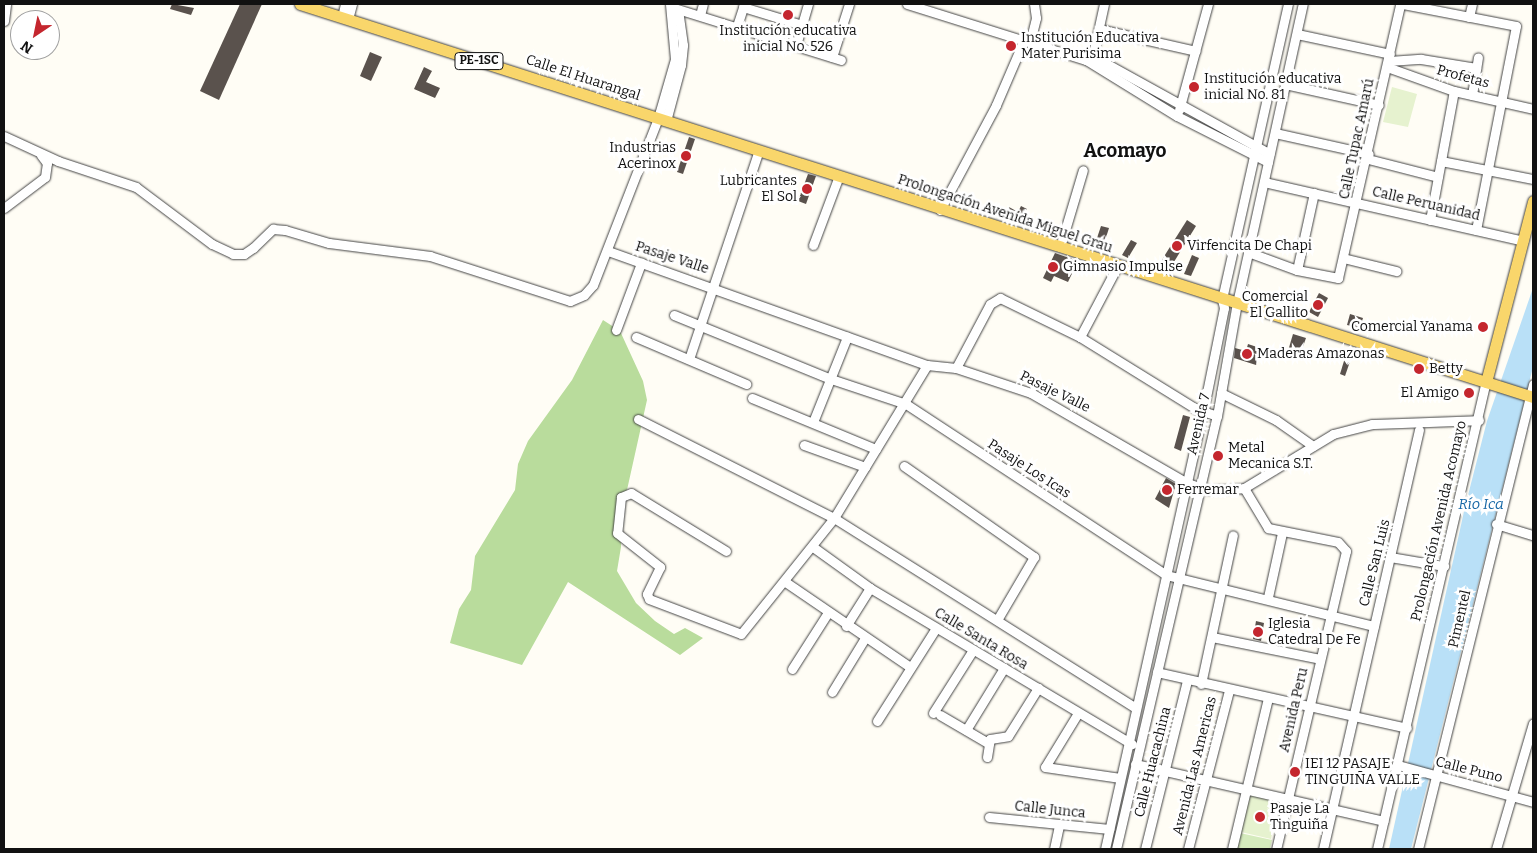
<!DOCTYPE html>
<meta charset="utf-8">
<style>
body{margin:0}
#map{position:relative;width:1537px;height:853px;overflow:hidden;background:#fffdf5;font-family:Bitter,serif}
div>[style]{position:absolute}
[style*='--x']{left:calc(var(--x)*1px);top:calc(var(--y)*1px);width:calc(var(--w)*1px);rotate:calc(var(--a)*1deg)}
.green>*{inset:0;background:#d5ebbd}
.forest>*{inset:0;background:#b9dc9c}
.pitch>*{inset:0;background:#e6f2cf}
.water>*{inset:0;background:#b9e0f7}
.building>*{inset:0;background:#5a524d}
.roads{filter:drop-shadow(0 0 1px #444) drop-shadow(0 0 1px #444)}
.minor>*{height:9px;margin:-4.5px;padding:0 4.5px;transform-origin:4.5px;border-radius:4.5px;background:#fff}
.major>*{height:11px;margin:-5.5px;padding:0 5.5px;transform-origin:5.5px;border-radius:5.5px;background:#f9d66b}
.dots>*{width:14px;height:14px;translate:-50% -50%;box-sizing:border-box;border:2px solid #fff;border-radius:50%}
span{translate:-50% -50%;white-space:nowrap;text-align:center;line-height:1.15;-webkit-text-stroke:5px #fff;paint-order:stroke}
.shield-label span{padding:1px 4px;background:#fff;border:1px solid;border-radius:4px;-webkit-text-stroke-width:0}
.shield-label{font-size:12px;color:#111;font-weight:700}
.poi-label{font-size:14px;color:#111}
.left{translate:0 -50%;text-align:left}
.right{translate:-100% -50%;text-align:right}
.street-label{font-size:14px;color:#111}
.water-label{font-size:15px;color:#1768a6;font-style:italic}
.district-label{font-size:19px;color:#111;font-weight:700}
.frame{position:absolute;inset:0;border:5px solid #111;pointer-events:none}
.north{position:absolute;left:10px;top:10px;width:50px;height:50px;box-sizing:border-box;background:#fff;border:1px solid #a0a0a0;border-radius:50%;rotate:214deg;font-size:14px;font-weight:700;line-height:20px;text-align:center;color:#111}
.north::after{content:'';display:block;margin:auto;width:18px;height:22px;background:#c4262e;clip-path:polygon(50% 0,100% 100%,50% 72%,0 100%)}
</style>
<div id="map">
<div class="green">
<i style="clip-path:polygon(1240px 833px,1272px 840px,1270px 849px,1236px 849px)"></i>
</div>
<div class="forest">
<i style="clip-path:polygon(603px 320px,620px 331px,643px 381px,647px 400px,621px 517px,621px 547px,617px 571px,636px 603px,655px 621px,674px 634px,685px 628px,703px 638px,680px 655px,568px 582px,522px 665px,450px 643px,459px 609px,471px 590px,475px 556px,515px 490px,518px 464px,528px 441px,572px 380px)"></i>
</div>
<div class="pitch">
<i style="clip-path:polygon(1392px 87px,1417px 94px,1408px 127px,1383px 122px)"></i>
<i style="clip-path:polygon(1250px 795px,1279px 802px,1271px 839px,1241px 832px)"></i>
</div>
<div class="water">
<i style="clip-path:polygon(1533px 288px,1533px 367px,1411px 849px,1389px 849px,1465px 507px,1487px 421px)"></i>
</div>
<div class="building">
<i style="clip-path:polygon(172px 4px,194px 8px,191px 15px,170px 9px)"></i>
<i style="clip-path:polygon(240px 4px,262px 4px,219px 100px,200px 91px)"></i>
<i style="clip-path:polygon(370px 52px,382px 57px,371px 81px,360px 76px)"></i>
<i style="clip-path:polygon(424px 67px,432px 71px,426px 82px,440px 88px,435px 98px,414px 89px)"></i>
<i style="clip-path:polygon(689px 137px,695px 139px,683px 174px,677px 172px)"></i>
<i style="clip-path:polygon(808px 174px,816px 176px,806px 204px,798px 201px)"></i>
<i style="clip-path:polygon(1021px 206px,1027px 209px,1020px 220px,1012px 215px,1009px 220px,1003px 217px,1009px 207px,1018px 212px)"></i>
<i style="clip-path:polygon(1187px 220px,1196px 226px,1169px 270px,1158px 266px)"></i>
<i style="clip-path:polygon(1101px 226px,1109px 228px,1102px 250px,1094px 247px)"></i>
<i style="clip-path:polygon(1131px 240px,1137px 243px,1128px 258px,1122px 255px)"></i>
<i style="clip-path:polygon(1055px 253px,1078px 261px,1068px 282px,1054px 276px,1051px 282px,1043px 278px)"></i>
<i style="clip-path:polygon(1192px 255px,1199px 258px,1191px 276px,1184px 274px)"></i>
<i style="clip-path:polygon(1319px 293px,1328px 298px,1318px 317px,1309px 312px)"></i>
<i style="clip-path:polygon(1350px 314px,1363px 318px,1360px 328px,1347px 325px)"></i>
<i style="clip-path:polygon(1293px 334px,1306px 338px,1300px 355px,1288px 351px)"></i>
<i style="clip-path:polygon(1248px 344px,1263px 349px,1256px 365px,1234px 358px,1235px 348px,1246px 351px)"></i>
<i style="clip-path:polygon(1348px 348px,1354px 350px,1345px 376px,1340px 374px)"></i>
<i style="clip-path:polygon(1183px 415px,1190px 417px,1181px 451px,1174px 448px)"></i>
<i style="clip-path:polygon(1166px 478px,1176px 484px,1169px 508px,1155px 499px)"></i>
<i style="clip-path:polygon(1256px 621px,1264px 623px,1261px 641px,1253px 639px)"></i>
</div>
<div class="roads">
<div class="minor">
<i style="--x:907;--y:4;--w:188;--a:17.4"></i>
<i style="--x:1086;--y:60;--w:12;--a:-5"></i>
<i style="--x:1098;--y:59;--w:196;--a:28.9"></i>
<i style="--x:1403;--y:4;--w:115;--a:11"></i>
<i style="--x:1516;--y:26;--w:208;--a:101.1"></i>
<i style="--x:671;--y:7;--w:178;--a:17.3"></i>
<i style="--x:743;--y:7;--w:62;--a:17"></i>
<i style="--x:700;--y:15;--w:11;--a:-75"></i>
<i style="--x:342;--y:17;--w:13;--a:-77"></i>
<i style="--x:1469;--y:17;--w:13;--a:-77"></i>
<i style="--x:348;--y:19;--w:16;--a:-75"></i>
<i style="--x:4;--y:21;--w:17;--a:-83"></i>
<i style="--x:737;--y:26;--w:23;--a:-72"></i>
<i style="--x:1099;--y:29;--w:99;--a:12.8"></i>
<i style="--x:1297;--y:34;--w:95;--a:12.1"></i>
<i style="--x:1030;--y:42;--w:25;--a:-76"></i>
<i style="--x:1036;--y:18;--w:14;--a:-98"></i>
<i style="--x:796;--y:45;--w:43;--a:-73.7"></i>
<i style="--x:832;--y:57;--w:56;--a:-72.2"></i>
<i style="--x:1092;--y:59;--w:56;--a:-77.7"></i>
<i style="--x:1086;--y:60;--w:107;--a:31.6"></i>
<i style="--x:1177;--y:116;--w:102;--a:26.8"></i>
<i style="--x:1389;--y:61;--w:32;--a:-4"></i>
<i style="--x:1421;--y:59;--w:56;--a:9.3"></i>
<i style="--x:1387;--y:67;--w:71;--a:19.7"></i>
<i style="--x:1454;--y:91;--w:81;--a:12.8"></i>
<i style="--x:1285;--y:84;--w:96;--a:12.6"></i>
<i style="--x:1472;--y:95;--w:38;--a:-81"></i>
<i style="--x:1179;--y:110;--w:110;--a:-74.7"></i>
<i style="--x:666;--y:121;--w:58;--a:-75"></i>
<i style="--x:681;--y:65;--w:20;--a:-84"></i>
<i style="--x:683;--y:45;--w:34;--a:-98"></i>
<i style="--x:1275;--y:133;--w:96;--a:12.6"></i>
<i style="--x:4;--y:136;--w:60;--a:24.8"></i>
<i style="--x:58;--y:161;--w:82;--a:18.4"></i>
<i style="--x:136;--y:187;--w:95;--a:36.9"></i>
<i style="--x:212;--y:244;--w:23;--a:25"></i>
<i style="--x:233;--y:254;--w:11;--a:0"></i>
<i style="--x:244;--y:254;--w:11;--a:-34"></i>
<i style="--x:253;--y:248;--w:28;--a:-44"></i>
<i style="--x:273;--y:229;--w:12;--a:5"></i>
<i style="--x:285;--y:230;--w:46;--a:16.5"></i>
<i style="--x:329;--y:243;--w:102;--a:7.3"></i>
<i style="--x:430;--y:256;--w:147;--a:17.8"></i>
<i style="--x:570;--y:301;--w:15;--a:-23"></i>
<i style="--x:584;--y:295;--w:13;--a:-48"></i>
<i style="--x:593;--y:285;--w:179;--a:-68.7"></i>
<i style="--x:658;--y:118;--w:61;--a:-73.9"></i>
<i style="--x:675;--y:59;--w:55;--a:-95.2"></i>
<i style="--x:1368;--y:159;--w:72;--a:14.4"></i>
<i style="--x:1441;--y:161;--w:94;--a:11.1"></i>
<i style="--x:1264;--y:182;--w:266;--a:12.8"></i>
<i style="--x:4;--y:208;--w:51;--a:-37.1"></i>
<i style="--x:45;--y:177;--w:14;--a:-82"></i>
<i style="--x:47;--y:163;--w:10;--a:-127"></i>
<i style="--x:940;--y:210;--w:119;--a:-61.9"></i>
<i style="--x:996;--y:105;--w:71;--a:-66.7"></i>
<i style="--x:1430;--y:220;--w:131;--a:-79.5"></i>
<i style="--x:813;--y:245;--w:74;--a:-69.4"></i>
<i style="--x:1060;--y:247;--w:80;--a:-73.4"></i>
<i style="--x:608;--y:251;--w:339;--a:19.7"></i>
<i style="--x:927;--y:365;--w:29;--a:6"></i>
<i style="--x:956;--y:368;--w:79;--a:18.4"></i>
<i style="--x:1031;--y:393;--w:180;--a:30"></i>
<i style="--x:1187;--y:483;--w:23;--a:18"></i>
<i style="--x:1209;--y:490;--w:35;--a:-3"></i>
<i style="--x:1244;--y:488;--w:104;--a:-31.2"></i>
<i style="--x:1333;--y:434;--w:40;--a:-14.4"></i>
<i style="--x:1372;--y:424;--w:107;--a:-2.1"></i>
<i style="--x:1248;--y:252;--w:52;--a:20.2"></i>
<i style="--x:1297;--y:270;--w:42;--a:11"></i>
<i style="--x:1338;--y:278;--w:281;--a:-77.2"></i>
<i style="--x:1343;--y:258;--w:55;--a:13.8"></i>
<i style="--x:1297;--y:270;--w:79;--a:-77.6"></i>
<i style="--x:674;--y:315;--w:170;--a:22.2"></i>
<i style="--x:831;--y:379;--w:79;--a:18.4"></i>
<i style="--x:906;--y:404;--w:311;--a:33.3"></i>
<i style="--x:1166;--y:575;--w:214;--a:13.8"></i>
<i style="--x:616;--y:330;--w:72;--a:-69.5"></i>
<i style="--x:636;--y:337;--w:120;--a:23.1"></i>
<i style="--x:1080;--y:337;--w:81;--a:-62.2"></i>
<i style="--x:689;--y:359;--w:220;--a:-71.5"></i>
<i style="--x:956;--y:368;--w:72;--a:-62"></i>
<i style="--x:990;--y:304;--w:12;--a:-31"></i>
<i style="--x:1000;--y:298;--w:89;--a:26"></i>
<i style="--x:1080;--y:337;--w:137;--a:31.8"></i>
<i style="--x:1196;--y:409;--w:22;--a:18"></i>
<i style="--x:1221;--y:393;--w:61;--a:26.1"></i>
<i style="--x:1276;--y:420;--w:45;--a:35.1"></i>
<i style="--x:752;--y:398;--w:134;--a:22.4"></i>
<i style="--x:638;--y:419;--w:220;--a:26.8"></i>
<i style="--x:834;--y:518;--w:355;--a:32.2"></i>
<i style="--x:813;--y:422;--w:92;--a:-68.2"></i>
<i style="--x:804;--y:445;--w:65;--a:19.8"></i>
<i style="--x:904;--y:466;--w:159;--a:35"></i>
<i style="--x:1034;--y:557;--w:73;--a:120.4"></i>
<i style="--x:1244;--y:488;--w:47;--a:59"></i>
<i style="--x:1268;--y:528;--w:71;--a:11.3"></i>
<i style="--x:1338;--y:542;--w:12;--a:48"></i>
<i style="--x:1346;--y:551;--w:306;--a:103.2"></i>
<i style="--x:1496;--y:524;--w:39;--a:17"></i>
<i style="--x:813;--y:547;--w:70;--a:35.7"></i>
<i style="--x:870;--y:588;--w:305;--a:30.8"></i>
<i style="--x:726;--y:551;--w:111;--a:-148.6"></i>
<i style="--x:631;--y:493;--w:11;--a:158"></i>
<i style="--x:621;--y:497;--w:36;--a:96"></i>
<i style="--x:617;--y:533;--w:55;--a:38.3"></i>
<i style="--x:660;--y:567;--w:30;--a:116"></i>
<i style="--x:647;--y:594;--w:5;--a:68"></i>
<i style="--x:649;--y:599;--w:98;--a:20.8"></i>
<i style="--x:741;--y:634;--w:149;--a:-51.3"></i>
<i style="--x:834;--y:518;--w:179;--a:-58.7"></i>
<i style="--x:1390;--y:557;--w:55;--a:9.5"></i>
<i style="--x:784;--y:581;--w:153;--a:34.3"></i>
<i style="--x:1268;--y:597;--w:66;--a:-77.7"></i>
<i style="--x:846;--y:626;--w:45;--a:-57.7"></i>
<i style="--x:1212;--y:637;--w:110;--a:11.5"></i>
<i style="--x:792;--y:669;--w:65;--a:-57.5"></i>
<i style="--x:1157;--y:672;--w:256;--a:12.6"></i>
<i style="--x:1201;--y:684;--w:152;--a:-77.9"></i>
<i style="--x:832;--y:692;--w:63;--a:-58.6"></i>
<i style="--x:933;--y:713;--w:75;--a:-57.6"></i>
<i style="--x:1078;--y:713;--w:63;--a:121.4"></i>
<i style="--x:1045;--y:767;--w:76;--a:8.3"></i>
<i style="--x:940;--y:715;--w:56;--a:30.3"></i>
<i style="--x:877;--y:721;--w:110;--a:-57.6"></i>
<i style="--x:966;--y:730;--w:73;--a:-58.5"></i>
<i style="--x:987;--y:757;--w:18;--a:-81"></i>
<i style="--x:990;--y:739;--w:18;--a:-9"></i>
<i style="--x:1008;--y:736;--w:57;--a:-58"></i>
<i style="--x:1135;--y:764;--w:255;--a:12.9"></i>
<i style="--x:1398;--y:765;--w:140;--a:15.3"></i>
<i style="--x:989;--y:817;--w:121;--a:5.7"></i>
<i style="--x:1054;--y:849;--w:24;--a:-78"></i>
<i style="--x:1105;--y:849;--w:448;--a:-77.4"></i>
<i style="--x:1203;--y:412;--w:106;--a:-78.6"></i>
<i style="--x:1224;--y:308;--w:9;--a:-103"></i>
<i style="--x:1222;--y:299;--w:302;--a:-77.4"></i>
<i style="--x:1116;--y:849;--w:445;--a:-76.9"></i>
<i style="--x:1217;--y:416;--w:115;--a:-80"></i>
<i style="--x:1237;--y:303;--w:306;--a:-77.6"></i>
<i style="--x:1145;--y:849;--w:173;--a:-76"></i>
<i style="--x:1188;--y:849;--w:164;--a:-75.5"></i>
<i style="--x:1232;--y:849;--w:155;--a:-76.6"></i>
<i style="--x:1323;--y:849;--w:430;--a:-77.1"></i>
<i style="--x:1377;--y:849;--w:480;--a:-76.9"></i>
<i style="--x:1418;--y:849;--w:479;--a:-76.1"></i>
<i style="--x:1496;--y:849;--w:131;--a:-73.6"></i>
</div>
<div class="major">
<i style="--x:300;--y:4;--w:1294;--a:17.68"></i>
<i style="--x:1486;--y:382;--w:187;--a:-75.4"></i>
</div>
</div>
<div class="dots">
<i style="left:788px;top:15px;background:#c4262e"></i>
<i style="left:1011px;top:46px;background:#c4262e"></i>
<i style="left:1194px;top:87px;background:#c4262e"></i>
<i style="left:686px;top:156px;background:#c4262e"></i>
<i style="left:807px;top:189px;background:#c4262e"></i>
<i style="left:1177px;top:246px;background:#c4262e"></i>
<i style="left:1053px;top:267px;background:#c4262e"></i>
<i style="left:1318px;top:305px;background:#c4262e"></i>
<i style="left:1483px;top:327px;background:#c4262e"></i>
<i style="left:1247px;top:354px;background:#c4262e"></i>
<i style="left:1419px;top:369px;background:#c4262e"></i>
<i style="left:1469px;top:393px;background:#c4262e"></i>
<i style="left:1218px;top:456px;background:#c4262e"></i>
<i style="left:1167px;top:490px;background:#c4262e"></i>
<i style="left:1258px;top:632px;background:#c4262e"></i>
<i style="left:1295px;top:772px;background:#c4262e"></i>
<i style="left:1260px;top:817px;background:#c4262e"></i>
</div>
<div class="shield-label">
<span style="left:479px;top:61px">PE-1SC</span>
</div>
<div class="poi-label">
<span style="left:788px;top:39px">Institución educativa<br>inicial No. 526</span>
<span class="left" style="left:1021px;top:46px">Institución Educativa<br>Mater Purisima</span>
<span class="left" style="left:1204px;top:87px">Institución educativa<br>inicial No. 81</span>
<span class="right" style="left:676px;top:156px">Industrias<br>Acerinox</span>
<span class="right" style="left:797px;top:189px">Lubricantes<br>El Sol</span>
<span class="left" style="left:1187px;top:246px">Virfencita De Chapi</span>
<span class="left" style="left:1063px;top:267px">Gimnasio Impulse</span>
<span class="right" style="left:1308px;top:305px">Comercial<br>El Gallito</span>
<span class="right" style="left:1473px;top:327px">Comercial Yanama</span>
<span class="left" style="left:1257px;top:354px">Maderas Amazonas</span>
<span class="left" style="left:1429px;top:369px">Betty</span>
<span class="right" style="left:1459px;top:393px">El Amigo</span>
<span class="left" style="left:1228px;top:456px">Metal<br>Mecanica S.T.</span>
<span class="left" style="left:1177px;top:490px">Ferremar</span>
<span class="left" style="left:1268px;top:632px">Iglesia<br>Catedral De Fe</span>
<span class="left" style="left:1305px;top:772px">IEI 12 PASAJE<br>TINGUIÑA VALLE</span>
<span class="left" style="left:1270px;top:817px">Pasaje La<br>Tinguiña</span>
</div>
<div class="street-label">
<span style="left:1463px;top:77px;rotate:15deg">Profetas</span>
<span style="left:583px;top:78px;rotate:18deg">Calle El Huarangal</span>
<span style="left:1357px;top:139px;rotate:-78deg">Calle Tupac Amarú</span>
<span style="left:1426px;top:204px;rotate:13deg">Calle Peruanidad</span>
<span style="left:1005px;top:214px;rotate:18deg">Prolongación Avenida Miguel Grau</span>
<span style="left:672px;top:258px;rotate:18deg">Pasaje Valle</span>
<span style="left:1055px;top:392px;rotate:26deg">Pasaje Valle</span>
<span style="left:1199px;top:424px;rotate:-77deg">Avenida 7</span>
<span style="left:1029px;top:469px;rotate:33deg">Pasaje Los Icas</span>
<span style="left:1439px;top:521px;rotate:-77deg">Prolongación Avenida Acomayo</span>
<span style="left:1375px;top:563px;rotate:-76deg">Calle San Luis</span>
<span style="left:1460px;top:619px;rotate:-77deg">Pimentel</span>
<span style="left:981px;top:639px;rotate:31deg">Calle Santa Rosa</span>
<span style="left:1294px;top:710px;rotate:-77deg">Avenida Peru</span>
<span style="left:1153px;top:762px;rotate:-76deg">Calle Huacachina</span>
<span style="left:1195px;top:766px;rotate:-76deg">Avenida Las Americas</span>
<span style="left:1469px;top:770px;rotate:14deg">Calle Puno</span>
<span style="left:1050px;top:810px;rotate:6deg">Calle Junca</span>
</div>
<div class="water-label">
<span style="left:1481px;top:505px">Río Ica</span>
</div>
<div class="district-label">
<span style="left:1125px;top:151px">Acomayo</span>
</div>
<div class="frame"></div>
<div class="north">N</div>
</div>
